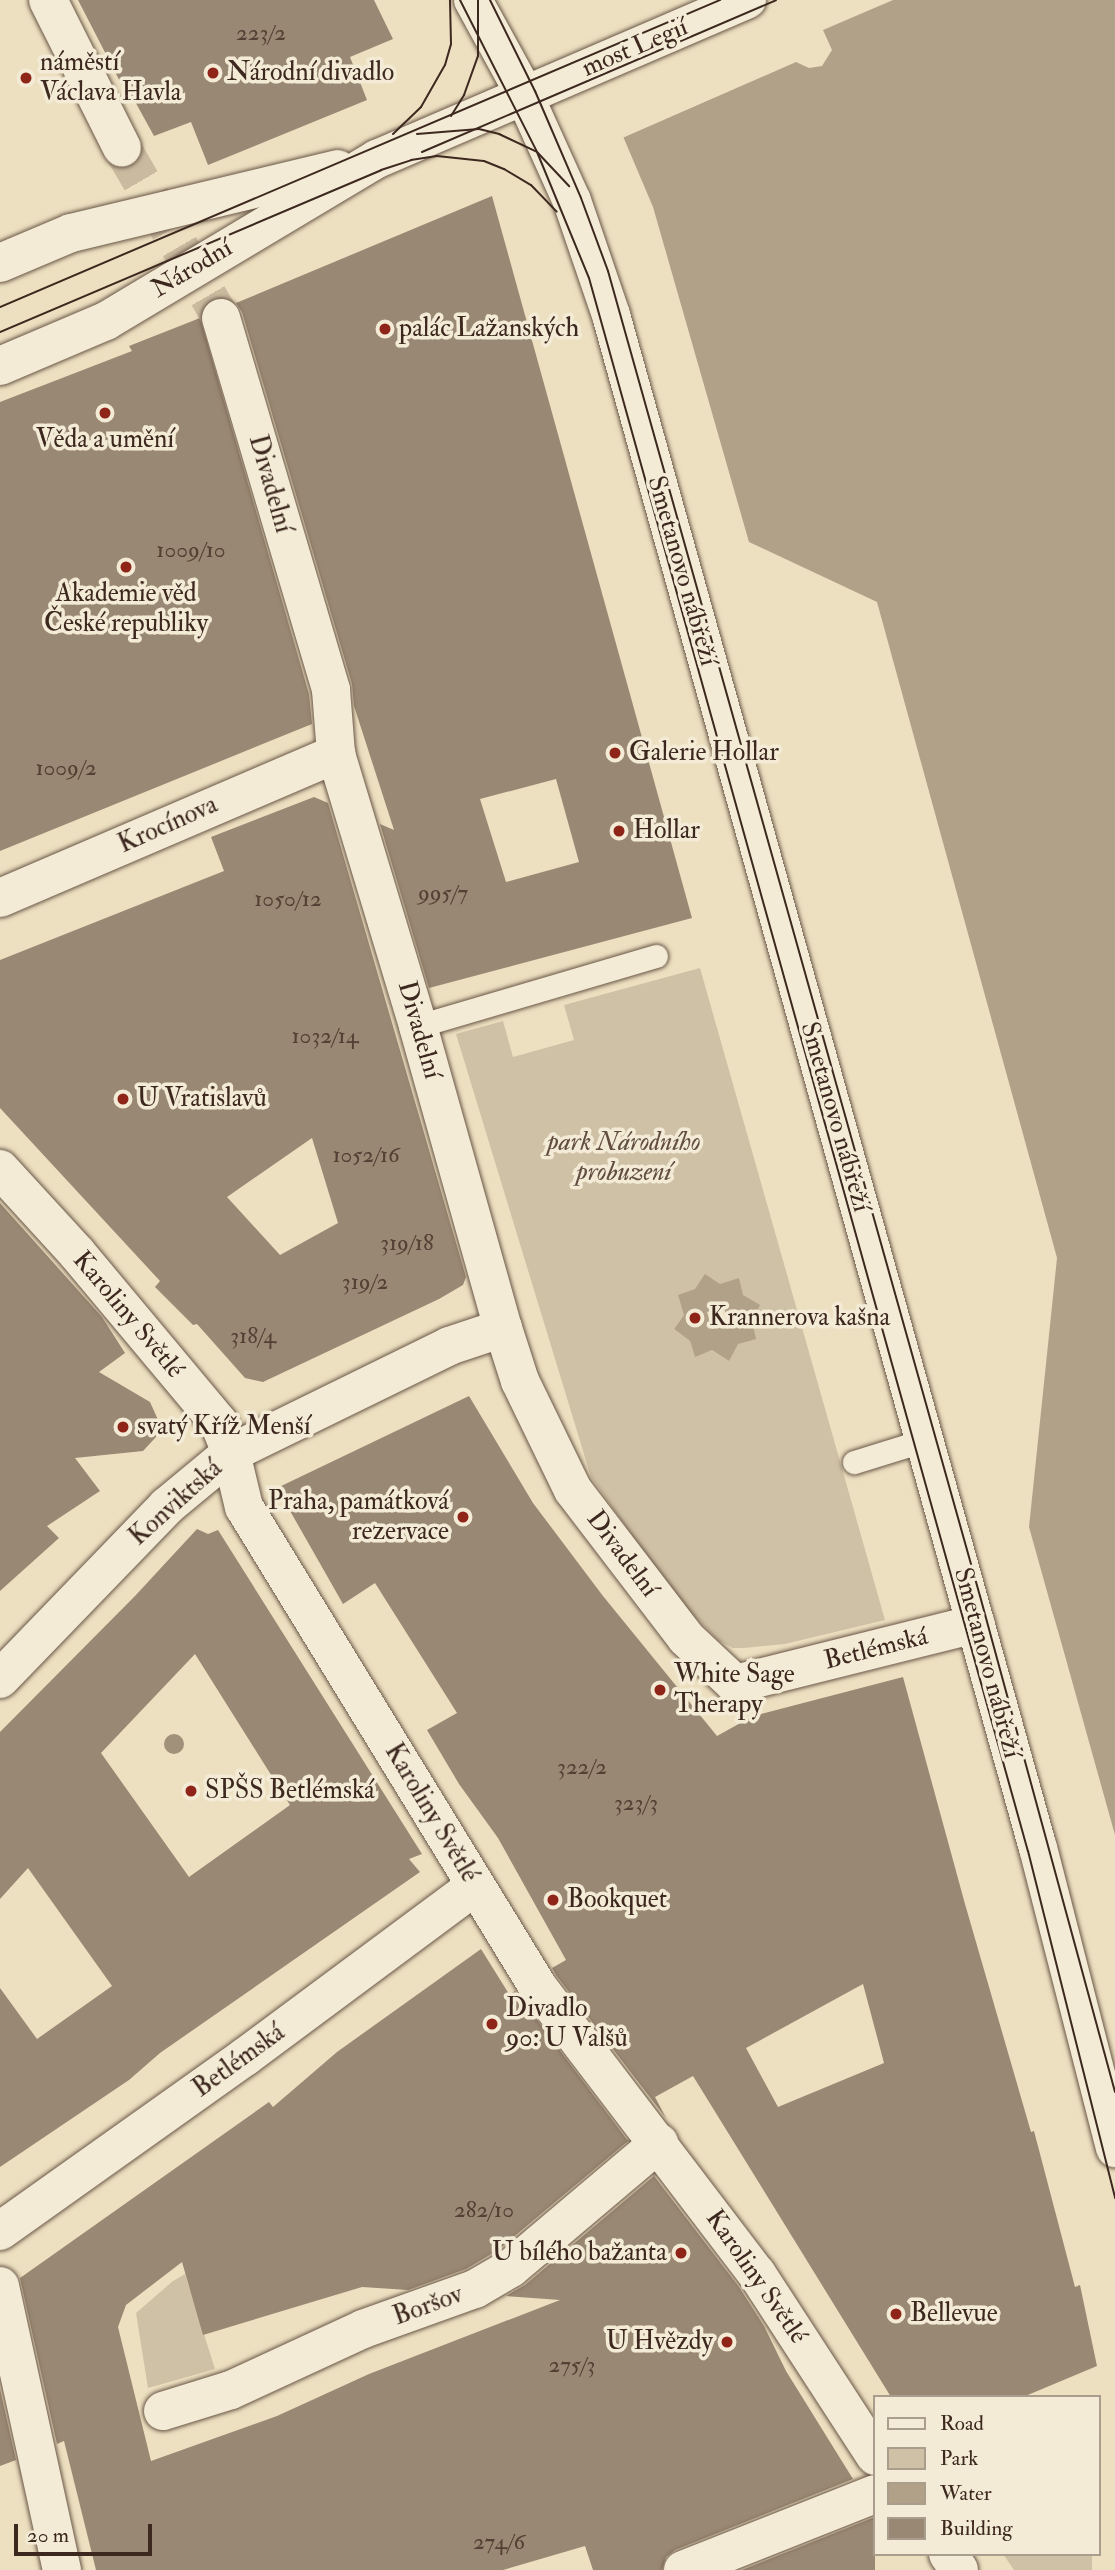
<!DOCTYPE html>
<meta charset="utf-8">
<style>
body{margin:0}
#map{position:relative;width:1115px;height:2570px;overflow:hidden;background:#ede0c0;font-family:"IM FELL Double Pica",serif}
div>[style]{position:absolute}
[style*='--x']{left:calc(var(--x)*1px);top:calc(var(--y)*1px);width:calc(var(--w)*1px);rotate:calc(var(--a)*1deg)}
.green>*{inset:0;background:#cfc1a5}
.water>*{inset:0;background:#b1a189}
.pier>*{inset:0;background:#ede0c0}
.building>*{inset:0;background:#998873}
.minor-tunnel>*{height:38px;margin-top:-19px;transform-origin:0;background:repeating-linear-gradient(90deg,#cabba0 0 38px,transparent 0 57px)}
.roads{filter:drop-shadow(0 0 2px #695647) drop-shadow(0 0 2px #695647)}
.service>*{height:23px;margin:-11.5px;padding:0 11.5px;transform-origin:11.5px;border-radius:11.5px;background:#f3ebd6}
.minor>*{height:38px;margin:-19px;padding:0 19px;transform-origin:19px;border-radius:19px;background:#f3ebd6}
.tram>*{height:2px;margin:-1px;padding:0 1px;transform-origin:1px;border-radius:1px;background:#3d281f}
.trees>*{width:20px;height:20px;margin:-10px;border-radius:50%;background:#a1907a}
.dots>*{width:19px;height:19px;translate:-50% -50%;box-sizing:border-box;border:4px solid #f3ebd6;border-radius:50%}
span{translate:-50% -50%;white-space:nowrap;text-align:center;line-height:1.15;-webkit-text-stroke:7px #f3ebd6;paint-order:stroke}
.number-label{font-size:23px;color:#544034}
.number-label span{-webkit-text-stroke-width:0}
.street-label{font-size:26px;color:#3d281f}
.poi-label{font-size:26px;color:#3d281f}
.left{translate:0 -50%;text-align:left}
.right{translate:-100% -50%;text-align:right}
.park-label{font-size:26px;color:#624e40;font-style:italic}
.legend{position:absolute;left:873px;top:2395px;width:228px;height:161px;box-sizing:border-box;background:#f3ebd6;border:2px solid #aa9d8d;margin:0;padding:9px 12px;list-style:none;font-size:21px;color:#3d281f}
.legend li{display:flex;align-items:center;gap:14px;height:35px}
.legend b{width:35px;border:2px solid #aa9d8d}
.scale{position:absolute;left:14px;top:2524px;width:138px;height:32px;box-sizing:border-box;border:4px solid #3d281f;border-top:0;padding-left:9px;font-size:21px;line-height:24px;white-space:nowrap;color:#3d281f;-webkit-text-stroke:5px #f3ebd6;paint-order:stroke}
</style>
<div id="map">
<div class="green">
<i style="clip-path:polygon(evenodd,700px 968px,885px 1620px,785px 1644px,744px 1648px,733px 1648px,719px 1641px,677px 1599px,591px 1477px,456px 1034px,503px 1021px,513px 1057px,574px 1040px,564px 1005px,700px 968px,743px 1296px,729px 1361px,712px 1350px,695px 1356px,690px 1341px,674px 1329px,684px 1315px,743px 1296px)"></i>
<i style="clip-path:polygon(185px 2274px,215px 2369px,148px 2388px,136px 2313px,173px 2281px)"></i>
<i style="clip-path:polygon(1003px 2554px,1092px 2554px,1092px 2570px,1014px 2570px)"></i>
</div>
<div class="water">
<i style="clip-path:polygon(558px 0,1115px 0,1115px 1835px,1029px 1527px,1057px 1258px,877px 602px,749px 542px,653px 207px,594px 68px)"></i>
<i style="clip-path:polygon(evenodd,705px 1274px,720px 1284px,739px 1278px,743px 1295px,760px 1305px,752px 1321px,756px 1339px,738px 1344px,729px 1361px,712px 1350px,695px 1357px,690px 1341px,674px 1329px,684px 1315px,678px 1295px,695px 1289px,705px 1274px,724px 1307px,728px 1323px,712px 1329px,707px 1312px,724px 1307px)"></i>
</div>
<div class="pier">
<i style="clip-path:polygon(555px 0,893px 0,823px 30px,832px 50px,822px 66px,809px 68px,796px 62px,620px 139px,591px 69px)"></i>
</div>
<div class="building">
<i style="clip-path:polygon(78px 0,374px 0,393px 39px,350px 57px,367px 100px,208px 165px,191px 122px,154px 136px,132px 96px,128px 97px)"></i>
<i style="clip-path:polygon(evenodd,492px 196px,692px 918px,429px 988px,380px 824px,394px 830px,354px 706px,352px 684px,242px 312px,236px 303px,492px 196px,556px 779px,579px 862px,506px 882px,480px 799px,556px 779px)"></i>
<i style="clip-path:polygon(200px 318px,309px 694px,312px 724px,0 851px,0 402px,132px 351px,129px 346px)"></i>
<i style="clip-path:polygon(evenodd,314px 797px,328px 803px,466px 1277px,463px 1285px,439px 1299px,263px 1382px,245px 1378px,197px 1324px,193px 1325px,155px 1287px,160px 1281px,0 1108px,0 960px,224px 871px,211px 837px,314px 797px,312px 1138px,338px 1223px,280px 1255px,227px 1197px,312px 1138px)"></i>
<i style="clip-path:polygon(0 1203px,102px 1317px,125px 1353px,99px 1372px,150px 1402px,159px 1422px,156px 1437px,143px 1451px,75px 1458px,100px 1491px,47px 1526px,59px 1538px,0 1591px)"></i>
<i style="clip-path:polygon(evenodd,469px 1396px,533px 1503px,603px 1596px,717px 1736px,753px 1716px,903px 1677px,965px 1904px,1031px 2132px,1034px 2131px,1075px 2287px,1080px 2285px,1097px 2366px,1023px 2397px,891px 2397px,693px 2076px,655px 2097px,666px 2118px,556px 1975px,552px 1968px,566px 1960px,498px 1838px,459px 1784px,427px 1730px,457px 1713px,375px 1583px,343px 1604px,277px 1488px,469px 1396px,863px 1984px,884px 2063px,778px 2107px,746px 2048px,863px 1984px)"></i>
<i style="clip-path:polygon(evenodd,197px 1529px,208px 1534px,218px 1530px,422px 1854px,409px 1859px,420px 1872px,160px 2053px,129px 2080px,0 2167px,0 1988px,37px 2039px,112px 1986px,28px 1868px,0 1899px,0 1732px,135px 1596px,197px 1529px,195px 1654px,290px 1805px,189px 1877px,101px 1753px,195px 1654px)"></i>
<i style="clip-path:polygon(481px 1949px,509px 1994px,515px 1991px,628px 2141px,498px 2250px,466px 2269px,408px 2290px,362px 2287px,203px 2335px,182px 2262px,126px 2305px,118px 2327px,151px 2461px,277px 2416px,369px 2374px,560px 2300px,506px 2296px,525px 2285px,654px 2176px,739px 2287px,764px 2326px,786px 2371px,853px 2479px,675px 2550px,666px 2557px,662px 2570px,593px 2570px,585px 2546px,503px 2570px,96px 2570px,64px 2441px,57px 2444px,20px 2278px,269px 2102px,273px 2107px,337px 2052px)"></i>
<i style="clip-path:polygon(0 2389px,16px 2460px,0 2466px)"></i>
<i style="clip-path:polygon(875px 2517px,875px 2570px,742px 2570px)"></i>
</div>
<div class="minor-tunnel">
<i style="--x:122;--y:148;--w:197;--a:59.8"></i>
</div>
<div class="roads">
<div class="service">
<i style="--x:418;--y:1026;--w:248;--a:-16.4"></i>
<i style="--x:854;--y:1462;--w:74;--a:-17.2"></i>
</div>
<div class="minor">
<i style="--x:48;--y:0;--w:165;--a:63.4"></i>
<i style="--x:473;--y:0;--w:98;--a:61.3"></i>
<i style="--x:520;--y:86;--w:126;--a:65.7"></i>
<i style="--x:572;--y:201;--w:120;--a:71.1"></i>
<i style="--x:611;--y:315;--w:1591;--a:74.44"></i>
<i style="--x:1038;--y:1848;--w:310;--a:75.6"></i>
<i style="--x:0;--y:263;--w:77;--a:-22.9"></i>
<i style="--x:71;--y:233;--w:274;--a:-13.5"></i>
<i style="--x:221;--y:318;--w:388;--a:73.5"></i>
<i style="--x:331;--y:690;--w:64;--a:85.5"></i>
<i style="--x:336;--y:754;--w:284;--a:73.2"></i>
<i style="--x:418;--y:1026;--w:314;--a:74.3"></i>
<i style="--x:503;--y:1328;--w:56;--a:72.2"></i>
<i style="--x:520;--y:1381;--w:121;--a:64.1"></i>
<i style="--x:573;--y:1490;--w:186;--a:52.6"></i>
<i style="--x:686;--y:1638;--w:67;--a:43.2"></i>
<i style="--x:735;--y:1684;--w:248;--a:-14"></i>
<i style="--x:0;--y:366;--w:115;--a:-23"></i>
<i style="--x:106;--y:321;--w:316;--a:-30.9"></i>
<i style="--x:377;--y:159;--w:403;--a:-23.3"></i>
<i style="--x:0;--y:898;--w:366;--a:-23.2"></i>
<i style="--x:0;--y:1169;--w:113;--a:47.5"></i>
<i style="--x:76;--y:1252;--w:223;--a:50.1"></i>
<i style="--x:219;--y:1423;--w:32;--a:68"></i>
<i style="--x:231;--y:1453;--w:56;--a:76.5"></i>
<i style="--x:244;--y:1507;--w:563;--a:58.51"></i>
<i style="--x:538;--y:1987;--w:361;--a:52.7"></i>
<i style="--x:757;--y:2274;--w:217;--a:57"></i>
<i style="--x:0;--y:1679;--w:240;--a:-46"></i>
<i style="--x:167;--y:1506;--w:83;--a:-39.6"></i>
<i style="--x:231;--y:1453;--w:243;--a:-26.1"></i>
<i style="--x:449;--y:1346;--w:57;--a:-18.4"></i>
<i style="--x:0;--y:2231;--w:301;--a:-35.4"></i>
<i style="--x:245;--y:2057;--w:287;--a:-36.6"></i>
<i style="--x:0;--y:2286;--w:291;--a:77.7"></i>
<i style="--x:163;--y:2411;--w:71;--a:-17.2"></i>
<i style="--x:231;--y:2390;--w:145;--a:-24.8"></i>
<i style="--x:363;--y:2329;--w:119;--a:-19.7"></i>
<i style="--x:475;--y:2289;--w:42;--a:-30.3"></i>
<i style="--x:511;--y:2268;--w:194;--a:-40.2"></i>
<i style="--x:948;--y:2554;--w:19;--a:55"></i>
<i style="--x:683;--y:2570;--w:206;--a:-21.6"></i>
</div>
</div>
<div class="tram">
<i style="--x:460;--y:0;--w:170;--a:63.1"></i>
<i style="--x:537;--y:152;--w:136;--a:67.6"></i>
<i style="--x:589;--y:278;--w:1633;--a:74.41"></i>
<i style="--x:1028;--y:1851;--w:358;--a:75.9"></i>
<i style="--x:490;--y:0;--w:102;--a:63.7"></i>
<i style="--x:535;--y:91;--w:116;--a:66.7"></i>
<i style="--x:581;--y:198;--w:78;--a:69.7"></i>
<i style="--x:608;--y:271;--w:1376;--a:74.32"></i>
<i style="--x:980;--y:1596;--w:514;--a:74.77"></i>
<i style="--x:451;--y:116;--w:25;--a:-58"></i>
<i style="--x:464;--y:95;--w:41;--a:-70.3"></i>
<i style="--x:478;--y:56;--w:56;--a:-90"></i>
<i style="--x:393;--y:134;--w:39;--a:-44"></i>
<i style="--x:421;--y:107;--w:48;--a:-60.3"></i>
<i style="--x:445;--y:65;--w:22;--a:-74"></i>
<i style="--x:451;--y:44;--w:44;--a:-91.3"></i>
<i style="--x:417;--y:134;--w:62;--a:-4.6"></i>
<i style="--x:479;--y:129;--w:21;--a:14"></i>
<i style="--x:499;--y:134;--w:42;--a:25.3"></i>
<i style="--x:537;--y:152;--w:47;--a:46.7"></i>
<i style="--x:422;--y:152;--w:385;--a:-23.2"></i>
<i style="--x:0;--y:307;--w:783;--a:-23.09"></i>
<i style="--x:0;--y:332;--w:414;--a:-23"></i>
<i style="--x:381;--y:170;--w:32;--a:-18"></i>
<i style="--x:411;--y:160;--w:26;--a:-9"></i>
<i style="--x:437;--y:156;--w:47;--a:6.1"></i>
<i style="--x:484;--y:161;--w:22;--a:22"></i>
<i style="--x:504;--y:169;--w:31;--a:31"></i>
<i style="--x:531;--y:185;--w:37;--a:46"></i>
</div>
<div class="trees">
<i style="left:174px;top:1744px"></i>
</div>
<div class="dots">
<i style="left:213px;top:73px;background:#8f2418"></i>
<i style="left:26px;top:78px;background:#8f2418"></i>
<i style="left:385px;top:329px;background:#8f2418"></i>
<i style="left:105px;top:413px;background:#8f2418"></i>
<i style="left:126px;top:567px;background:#8f2418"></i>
<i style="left:615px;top:753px;background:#8f2418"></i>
<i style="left:619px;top:831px;background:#8f2418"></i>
<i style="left:123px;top:1099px;background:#8f2418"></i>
<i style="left:695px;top:1318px;background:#8f2418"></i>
<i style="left:123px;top:1427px;background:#8f2418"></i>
<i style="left:463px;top:1517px;background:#8f2418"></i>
<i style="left:660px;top:1690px;background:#8f2418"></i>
<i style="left:191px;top:1791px;background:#8f2418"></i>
<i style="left:553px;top:1900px;background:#8f2418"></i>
<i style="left:492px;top:2024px;background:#8f2418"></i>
<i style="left:681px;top:2253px;background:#8f2418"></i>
<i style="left:896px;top:2314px;background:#8f2418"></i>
<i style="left:727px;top:2342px;background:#8f2418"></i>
</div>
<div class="number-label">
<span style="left:261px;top:33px">223/2</span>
<span style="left:191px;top:550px">1009/10</span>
<span style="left:66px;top:768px">1009/2</span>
<span style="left:443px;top:893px">995/7</span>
<span style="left:288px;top:899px">1050/12</span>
<span style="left:325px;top:1036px">1032/14</span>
<span style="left:366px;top:1155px">1052/16</span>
<span style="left:407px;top:1243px">319/18</span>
<span style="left:365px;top:1282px">319/2</span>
<span style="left:253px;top:1336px">318/4</span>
<span style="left:582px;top:1767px">322/2</span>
<span style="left:636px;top:1803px">323/3</span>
<span style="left:484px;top:2210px">282/10</span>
<span style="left:572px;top:2365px">275/3</span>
<span style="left:499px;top:2542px">274/6</span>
</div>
<div class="street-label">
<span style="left:635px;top:48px;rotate:-23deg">most Legií</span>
<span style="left:192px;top:269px;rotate:-31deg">Národní</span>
<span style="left:270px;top:484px;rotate:74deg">Divadelní</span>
<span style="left:682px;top:571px;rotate:74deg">Smetanovo nábřeží</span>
<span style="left:168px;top:825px;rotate:-24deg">Krocínova</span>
<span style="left:419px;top:1030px;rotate:74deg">Divadelní</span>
<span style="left:835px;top:1117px;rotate:74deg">Smetanovo nábřeží</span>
<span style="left:128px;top:1315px;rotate:50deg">Karoliny Světlé</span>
<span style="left:176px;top:1503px;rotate:-42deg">Konviktská</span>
<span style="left:622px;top:1554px;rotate:53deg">Divadelní</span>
<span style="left:876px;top:1649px;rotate:-14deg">Betlémská</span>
<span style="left:987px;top:1663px;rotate:75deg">Smetanovo nábřeží</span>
<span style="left:431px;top:1813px;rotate:59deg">Karoliny Světlé</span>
<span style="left:239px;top:2061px;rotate:-36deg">Betlémská</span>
<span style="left:756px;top:2277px;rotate:55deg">Karoliny Světlé</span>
<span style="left:428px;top:2306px;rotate:-20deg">Boršov</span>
</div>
<div class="poi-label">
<span class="left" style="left:40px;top:78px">náměstí<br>Václava Havla</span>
<span class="left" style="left:227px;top:73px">Národní divadlo</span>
<span class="left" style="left:399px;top:329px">palác Lažanských</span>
<span style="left:105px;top:440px">Věda a umění</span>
<span style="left:126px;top:609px">Akademie věd<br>České republiky</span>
<span class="left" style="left:629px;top:753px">Galerie Hollar</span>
<span class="left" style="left:633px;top:831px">Hollar</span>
<span class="left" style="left:137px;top:1099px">U Vratislavů</span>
<span class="left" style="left:709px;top:1318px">Krannerova kašna</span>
<span class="left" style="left:137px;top:1427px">svatý Kříž Menší</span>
<span class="right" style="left:449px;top:1517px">Praha, památková<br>rezervace</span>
<span class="left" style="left:674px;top:1690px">White Sage<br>Therapy</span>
<span class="left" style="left:205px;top:1791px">SPŠS Betlémská</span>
<span class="left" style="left:567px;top:1900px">Bookquet</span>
<span class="left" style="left:506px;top:2024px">Divadlo<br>90: U Valšů</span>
<span class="right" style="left:667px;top:2253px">U bílého bažanta</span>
<span class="left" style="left:910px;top:2314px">Bellevue</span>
<span class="right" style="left:713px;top:2342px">U Hvězdy</span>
</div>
<div class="park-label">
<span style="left:624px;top:1158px">park Národního<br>probuzení</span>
</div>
<ul class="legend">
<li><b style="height:9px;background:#f3ebd6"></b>Road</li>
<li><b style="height:19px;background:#cfc1a5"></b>Park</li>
<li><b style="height:19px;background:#b1a189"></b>Water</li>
<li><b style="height:19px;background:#998873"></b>Building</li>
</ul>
<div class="scale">20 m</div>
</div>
